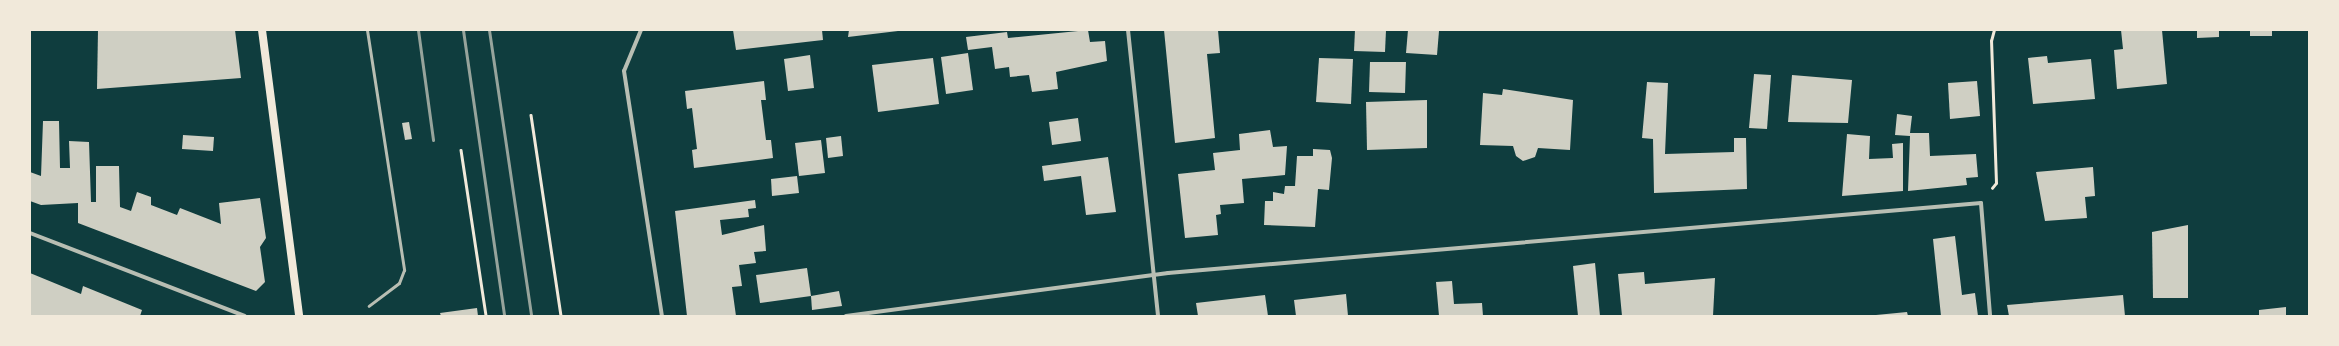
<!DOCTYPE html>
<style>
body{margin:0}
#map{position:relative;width:2339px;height:346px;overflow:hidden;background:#0f3d3e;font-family:Inter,sans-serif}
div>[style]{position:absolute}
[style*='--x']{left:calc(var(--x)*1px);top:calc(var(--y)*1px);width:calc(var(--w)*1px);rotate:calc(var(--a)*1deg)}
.building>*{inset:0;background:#cfcfc3}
.path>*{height:2.5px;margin:-1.25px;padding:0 1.25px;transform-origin:1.25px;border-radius:1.25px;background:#f1e9da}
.service>*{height:3px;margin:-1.5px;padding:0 1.5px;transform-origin:1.5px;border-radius:1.5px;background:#b8beb3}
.minor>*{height:4px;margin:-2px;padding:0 2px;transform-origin:2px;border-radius:2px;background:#b8beb3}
.secondary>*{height:8px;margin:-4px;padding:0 4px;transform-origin:4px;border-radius:4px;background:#f1e9da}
.rail>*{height:3px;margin:-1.5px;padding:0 1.5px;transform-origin:1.5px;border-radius:1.5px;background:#97a49c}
span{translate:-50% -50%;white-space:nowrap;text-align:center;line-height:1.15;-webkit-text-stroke:4px #f1e9da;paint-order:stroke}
.frame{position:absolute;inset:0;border:31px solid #f1e9da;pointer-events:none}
</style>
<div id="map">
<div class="building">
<i style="clip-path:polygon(98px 30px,235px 30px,241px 78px,97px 89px)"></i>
<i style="clip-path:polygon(733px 30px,822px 30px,823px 40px,736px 50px)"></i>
<i style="clip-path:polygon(849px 30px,898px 30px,898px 31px,848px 37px)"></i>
<i style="clip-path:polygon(1088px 30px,1090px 42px,1105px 41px,1107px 61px,1056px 72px,1058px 89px,1032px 92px,1029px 75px,1010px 77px,1009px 67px,995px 69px,992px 47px,968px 50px,966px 37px,1007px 32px,1008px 38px)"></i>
<i style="clip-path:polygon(1164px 30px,1218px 30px,1220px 53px,1207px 54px,1215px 138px,1175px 143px)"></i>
<i style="clip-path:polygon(1355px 30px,1386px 30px,1385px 52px,1354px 51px)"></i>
<i style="clip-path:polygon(1408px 30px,1439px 31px,1437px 55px,1406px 53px)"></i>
<i style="clip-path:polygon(2121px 30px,2162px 30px,2167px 84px,2117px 89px,2114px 50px,2123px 49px)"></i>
<i style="clip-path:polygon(2197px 30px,2219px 30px,2219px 37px,2197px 38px)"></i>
<i style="clip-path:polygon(2250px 30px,2272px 30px,2272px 36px,2250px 36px)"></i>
<i style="clip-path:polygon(968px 53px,973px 90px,946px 94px,941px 57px)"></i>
<i style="clip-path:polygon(810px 55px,814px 88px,788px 91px,784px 59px)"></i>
<i style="clip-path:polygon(2047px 56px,2048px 63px,2091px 59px,2095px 99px,2033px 104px,2028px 58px)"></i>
<i style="clip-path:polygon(933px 58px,939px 104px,878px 112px,872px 65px)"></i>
<i style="clip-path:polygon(1319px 58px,1353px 59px,1351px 104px,1316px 102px)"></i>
<i style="clip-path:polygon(1370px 62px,1406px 62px,1405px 93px,1369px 92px)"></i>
<i style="clip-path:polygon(1754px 74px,1771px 75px,1767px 129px,1749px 128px)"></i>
<i style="clip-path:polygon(1792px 75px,1852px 80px,1848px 123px,1788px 122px)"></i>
<i style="clip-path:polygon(764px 81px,766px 100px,761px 100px,766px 140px,771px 140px,773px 158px,694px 168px,692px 150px,697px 149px,692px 108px,687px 109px,685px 91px)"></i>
<i style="clip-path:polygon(1977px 81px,1980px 116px,1950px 119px,1948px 83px)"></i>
<i style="clip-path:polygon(1647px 82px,1668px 83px,1665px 154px,1734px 152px,1734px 138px,1746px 138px,1747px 189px,1654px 193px,1653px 139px,1642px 138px)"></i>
<i style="clip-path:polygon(1503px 89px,1573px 100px,1570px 150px,1538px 148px,1535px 157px,1523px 161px,1516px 156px,1513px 146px,1480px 145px,1483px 93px,1502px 95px)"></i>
<i style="clip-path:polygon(1427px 100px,1427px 148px,1367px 150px,1366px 102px)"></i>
<i style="clip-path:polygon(1897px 114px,1912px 116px,1910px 133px,1929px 133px,1930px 156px,1976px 154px,1978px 177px,1966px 178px,1967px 185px,1908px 191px,1910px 136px,1895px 135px)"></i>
<i style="clip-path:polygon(1078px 118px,1081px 141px,1052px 145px,1049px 122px)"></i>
<i style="clip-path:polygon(43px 121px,59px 121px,60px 168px,70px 168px,69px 141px,89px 142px,91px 202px,96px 202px,96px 166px,119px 166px,120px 207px,131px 211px,137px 192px,151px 197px,151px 205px,177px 215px,180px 208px,221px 224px,219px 203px,260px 198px,266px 238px,260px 247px,265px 282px,256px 291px,78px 223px,78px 203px,41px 205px,30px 201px,30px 172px,41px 176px)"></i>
<i style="clip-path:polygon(409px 122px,412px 139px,405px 140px,402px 123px)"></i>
<i style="clip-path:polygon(1270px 130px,1273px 147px,1287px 146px,1285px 175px,1242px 179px,1244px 203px,1220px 205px,1221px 214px,1216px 215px,1218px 235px,1185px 238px,1178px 174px,1215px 170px,1213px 153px,1240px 150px,1239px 134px)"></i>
<i style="clip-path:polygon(1847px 134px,1870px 136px,1869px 159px,1893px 158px,1892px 144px,1903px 143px,1903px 191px,1842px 196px)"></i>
<i style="clip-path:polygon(183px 135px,214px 137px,213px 151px,182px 149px)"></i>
<i style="clip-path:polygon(841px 136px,843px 156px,828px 158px,826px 138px)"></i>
<i style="clip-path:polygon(821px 140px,825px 173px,799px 176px,795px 143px)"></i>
<i style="clip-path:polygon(1313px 149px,1330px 150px,1332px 158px,1329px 190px,1318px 189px,1315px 227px,1264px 225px,1265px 201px,1273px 201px,1273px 192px,1284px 194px,1285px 186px,1295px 186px,1297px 156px,1313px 156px)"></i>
<i style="clip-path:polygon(1108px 157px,1116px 212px,1086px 215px,1081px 176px,1044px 181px,1042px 166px)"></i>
<i style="clip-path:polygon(2093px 167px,2095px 196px,2085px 197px,2087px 218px,2045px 221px,2036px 172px)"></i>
<i style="clip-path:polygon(797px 176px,799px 193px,772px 196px,771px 179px)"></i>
<i style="clip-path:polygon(755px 200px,756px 208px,748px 209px,749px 217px,720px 220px,722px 235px,764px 225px,766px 251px,754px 252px,756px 263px,739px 265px,742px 286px,732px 287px,736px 316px,687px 316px,675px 211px)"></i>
<i style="clip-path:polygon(2188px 225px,2188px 298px,2153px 298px,2152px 232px)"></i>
<i style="clip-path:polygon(1955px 236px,1962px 295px,1975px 293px,1978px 316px,1941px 316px,1933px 239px)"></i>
<i style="clip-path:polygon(1595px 263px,1600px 316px,1578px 316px,1573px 266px)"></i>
<i style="clip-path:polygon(807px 268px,811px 296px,760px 303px,756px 275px)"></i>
<i style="clip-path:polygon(1644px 272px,1645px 284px,1715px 278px,1713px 316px,1622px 316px,1618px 274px)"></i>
<i style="clip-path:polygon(30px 273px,81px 294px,83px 286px,142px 310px,140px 316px,30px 316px)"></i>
<i style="clip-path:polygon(1452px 281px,1454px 304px,1482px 303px,1483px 316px,1439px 316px,1436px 282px)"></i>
<i style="clip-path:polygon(839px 291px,842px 306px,812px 310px,811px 296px)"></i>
<i style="clip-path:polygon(1346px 294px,1348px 316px,1296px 316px,1294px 300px)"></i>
<i style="clip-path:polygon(1265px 295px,1268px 316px,1198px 316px,1196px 303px)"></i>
<i style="clip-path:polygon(2123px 295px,2125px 316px,2009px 316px,2007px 305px)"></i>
<i style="clip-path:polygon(2286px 307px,2286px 316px,2259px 316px,2259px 310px)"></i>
<i style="clip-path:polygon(477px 308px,478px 316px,441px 316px,440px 313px)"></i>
<i style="clip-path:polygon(1907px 312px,1908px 316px,1876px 316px,1876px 315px)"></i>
</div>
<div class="path">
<i style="--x:531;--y:115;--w:203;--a:81.5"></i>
<i style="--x:461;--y:150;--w:168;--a:81.4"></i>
<i style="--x:1992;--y:188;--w:6;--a:-51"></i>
<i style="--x:1996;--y:183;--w:142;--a:-92"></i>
<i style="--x:1991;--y:41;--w:11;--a:-75"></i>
</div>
<div class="service">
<i style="--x:367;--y:30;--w:243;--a:81.2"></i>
<i style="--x:404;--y:270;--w:14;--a:111"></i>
<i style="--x:399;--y:283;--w:38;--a:143"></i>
</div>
<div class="minor">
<i style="--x:641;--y:30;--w:44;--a:112.5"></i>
<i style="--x:624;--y:71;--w:248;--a:81.2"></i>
<i style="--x:1128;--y:30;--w:288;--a:84"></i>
<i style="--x:30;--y:233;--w:230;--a:21.1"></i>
<i style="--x:846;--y:316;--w:325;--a:-7.6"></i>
<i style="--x:1168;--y:273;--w:816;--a:-4.92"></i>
<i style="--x:1981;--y:203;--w:113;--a:85.4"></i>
</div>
<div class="secondary">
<i style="--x:262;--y:30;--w:288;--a:82.6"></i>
</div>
<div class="rail">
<i style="--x:418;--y:30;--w:111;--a:82.2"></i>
<i style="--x:463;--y:30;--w:289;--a:81.8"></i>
<i style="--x:489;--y:30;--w:289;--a:81.6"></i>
</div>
<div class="frame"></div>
</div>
